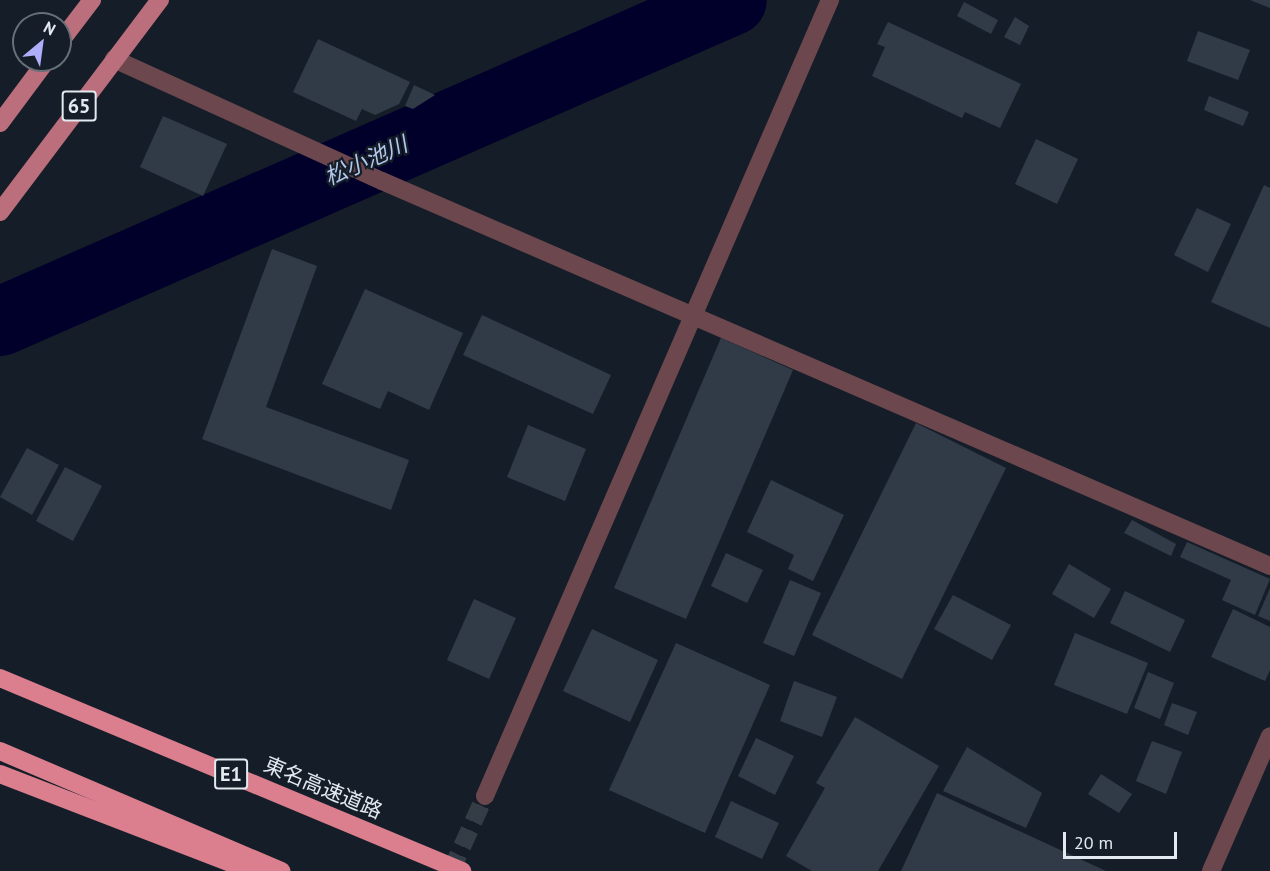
<!DOCTYPE html>
<meta charset="utf-8">
<style>
body{margin:0}
#map{position:relative;width:1270px;height:871px;overflow:hidden;background:#151e28;font-family:"PT Sans","Noto Sans JP",sans-serif}
div>[style]{position:absolute}
[style*='--x']{left:calc(var(--x)*1px);top:calc(var(--y)*1px);width:calc(var(--w)*1px);rotate:calc(var(--a)*1deg)}
.river>*{height:69px;margin:-34.5px;padding:0 34.5px;transform-origin:34.5px;border-radius:34.5px;background:#00002a}
.building>*{inset:0;background:#313b47}
.street-tunnel>*{height:18px;margin-top:-9px;transform-origin:0;background:repeating-linear-gradient(90deg,#343c46 0 18px,transparent 0 27px)}
.street>*{height:18px;margin:-9px;padding:0 9px;transform-origin:9px;border-radius:9px;background:#6c474d}
.primary>*{height:18px;margin:-9px;padding:0 9px;transform-origin:9px;border-radius:9px;background:#bb6f7c}
.highway>*{height:18px;margin:-9px;padding:0 9px;transform-origin:9px;border-radius:9px;background:#db7f8e}
span{translate:-50% -50%;white-space:nowrap;text-align:center;line-height:1.15;-webkit-text-stroke:4.5px #151e28;paint-order:stroke}
.shield-label span{padding:2px 4px;background:#151e28;border:2px solid;border-radius:4px;-webkit-text-stroke-width:0}
.shield-label{font-size:20px;color:#e3e9f0;font-weight:700}
.street-label{font-size:21px;color:#e3e9f0}
.water-label{font-size:22px;color:#b3c7ed;font-style:italic}
.north{position:absolute;left:12px;top:12px;width:60px;height:60px;box-sizing:border-box;background:#151e28;border:2px solid #676f78;border-radius:50%;rotate:29deg;font-size:16px;font-weight:700;line-height:24px;text-align:center;color:#e3e9f0}
.north::after{content:'';display:block;margin:auto;width:21px;height:27px;background:#aeaefa;clip-path:polygon(50% 0,100% 100%,50% 72%,0 100%)}
.scale{position:absolute;left:1063px;top:832px;width:114px;height:27px;box-sizing:border-box;border:3px solid #e3e9f0;border-top:0;padding-left:8px;font-size:18px;line-height:21px;white-space:nowrap;color:#e3e9f0;-webkit-text-stroke:4px #151e28;paint-order:stroke}
</style>
<div id="map">
<div class="river">
<i style="--x:0;--y:321;--w:799;--a:-23.68"></i>
</div>
<div class="building">
<i style="clip-path:polygon(1250px 0,1270px 0,1270px 8px)"></i>
<i style="clip-path:polygon(964px 2px,998px 20px,991px 34px,957px 16px)"></i>
<i style="clip-path:polygon(1015px 17px,1029px 26px,1020px 45px,1004px 37px)"></i>
<i style="clip-path:polygon(888px 22px,1021px 84px,1000px 128px,965px 112px,962px 118px,872px 76px,885px 47px,877px 44px)"></i>
<i style="clip-path:polygon(1198px 31px,1250px 50px,1238px 80px,1187px 61px)"></i>
<i style="clip-path:polygon(318px 39px,410px 82px,399px 104px,375px 115px,362px 109px,356px 121px,293px 92px)"></i>
<i style="clip-path:polygon(414px 85px,435px 95px,413px 109px,405px 106px)"></i>
<i style="clip-path:polygon(1209px 96px,1249px 112px,1243px 126px,1204px 110px)"></i>
<i style="clip-path:polygon(163px 116px,227px 144px,203px 196px,140px 167px)"></i>
<i style="clip-path:polygon(1036px 139px,1078px 159px,1057px 204px,1015px 184px)"></i>
<i style="clip-path:polygon(1264px 185px,1270px 188px,1270px 328px,1211px 302px)"></i>
<i style="clip-path:polygon(1197px 208px,1231px 224px,1208px 272px,1174px 255px)"></i>
<i style="clip-path:polygon(272px 249px,317px 266px,266px 407px,409px 460px,391px 510px,202px 439px)"></i>
<i style="clip-path:polygon(365px 289px,463px 333px,429px 410px,388px 391px,380px 409px,322px 384px)"></i>
<i style="clip-path:polygon(482px 315px,611px 375px,593px 414px,463px 355px)"></i>
<i style="clip-path:polygon(721px 338px,793px 370px,686px 619px,614px 588px)"></i>
<i style="clip-path:polygon(916px 423px,1006px 468px,902px 679px,812px 635px)"></i>
<i style="clip-path:polygon(528px 425px,586px 449px,565px 501px,507px 477px)"></i>
<i style="clip-path:polygon(27px 448px,59px 465px,32px 515px,0 497px)"></i>
<i style="clip-path:polygon(65px 467px,102px 486px,73px 541px,36px 521px)"></i>
<i style="clip-path:polygon(771px 480px,844px 515px,813px 581px,788px 569px,794px 555px,747px 532px)"></i>
<i style="clip-path:polygon(1132px 520px,1176px 544px,1171px 556px,1124px 533px)"></i>
<i style="clip-path:polygon(1187px 542px,1270px 579px,1255px 615px,1222px 600px,1231px 580px,1180px 557px)"></i>
<i style="clip-path:polygon(726px 553px,763px 570px,747px 603px,711px 586px)"></i>
<i style="clip-path:polygon(1069px 564px,1111px 589px,1094px 618px,1052px 594px)"></i>
<i style="clip-path:polygon(790px 580px,821px 593px,794px 656px,763px 643px)"></i>
<i style="clip-path:polygon(1270px 588px,1270px 621px,1258px 616px)"></i>
<i style="clip-path:polygon(1125px 591px,1185px 620px,1170px 652px,1110px 623px)"></i>
<i style="clip-path:polygon(953px 595px,1011px 625px,992px 660px,934px 629px)"></i>
<i style="clip-path:polygon(474px 599px,516px 618px,489px 679px,447px 660px)"></i>
<i style="clip-path:polygon(1233px 609px,1270px 627px,1270px 670px,1265px 681px,1211px 657px)"></i>
<i style="clip-path:polygon(592px 629px,658px 660px,630px 722px,563px 691px)"></i>
<i style="clip-path:polygon(1075px 633px,1148px 663px,1127px 714px,1054px 685px)"></i>
<i style="clip-path:polygon(676px 643px,770px 685px,705px 833px,609px 790px)"></i>
<i style="clip-path:polygon(1148px 672px,1174px 683px,1160px 719px,1134px 708px)"></i>
<i style="clip-path:polygon(794px 681px,837px 697px,822px 737px,780px 721px)"></i>
<i style="clip-path:polygon(1172px 703px,1197px 712px,1188px 735px,1164px 725px)"></i>
<i style="clip-path:polygon(855px 717px,939px 766px,878px 871px,812px 871px,786px 856px,825px 788px,816px 783px)"></i>
<i style="clip-path:polygon(756px 738px,794px 756px,775px 795px,738px 776px)"></i>
<i style="clip-path:polygon(1152px 741px,1182px 752px,1166px 794px,1136px 781px)"></i>
<i style="clip-path:polygon(967px 747px,1042px 793px,1026px 828px,943px 791px)"></i>
<i style="clip-path:polygon(1101px 774px,1132px 794px,1119px 813px,1088px 794px)"></i>
<i style="clip-path:polygon(937px 793px,1106px 871px,901px 871px)"></i>
<i style="clip-path:polygon(731px 801px,779px 823px,762px 859px,715px 837px)"></i>
</div>
<div class="street-tunnel">
<i style="--x:451;--y:871;--w:82;--a:-65.6"></i>
</div>
<div class="street">
<i style="--x:114;--y:59;--w:294;--a:24.5"></i>
<i style="--x:382;--y:181;--w:968;--a:23.44"></i>
<i style="--x:485;--y:796;--w:868;--a:-66.57"></i>
<i style="--x:1211;--y:871;--w:147;--a:-66.4"></i>
</div>
<div class="primary">
<i style="--x:60;--y:42;--w:53;--a:-52.7"></i>
<i style="--x:0;--y:123;--w:79;--a:-53.3"></i>
<i style="--x:0;--y:212;--w:266;--a:-53"></i>
</div>
<div class="highway">
<i style="--x:0;--y:678;--w:501;--a:22.67"></i>
<i style="--x:0;--y:751;--w:306;--a:23.1"></i>
<i style="--x:0;--y:774;--w:269;--a:21.1"></i>
</div>
<div class="shield-label">
<span style="left:79px;top:106px">65</span>
<span style="left:231px;top:774px">E1</span>
</div>
<div class="street-label">
<span style="left:323px;top:788px;rotate:23deg">東名高速道路</span>
</div>
<div class="water-label">
<span style="left:366px;top:161px;rotate:-24deg">松小池川</span>
</div>
<div class="north">N</div>
<div class="scale">20 m</div>
</div>
